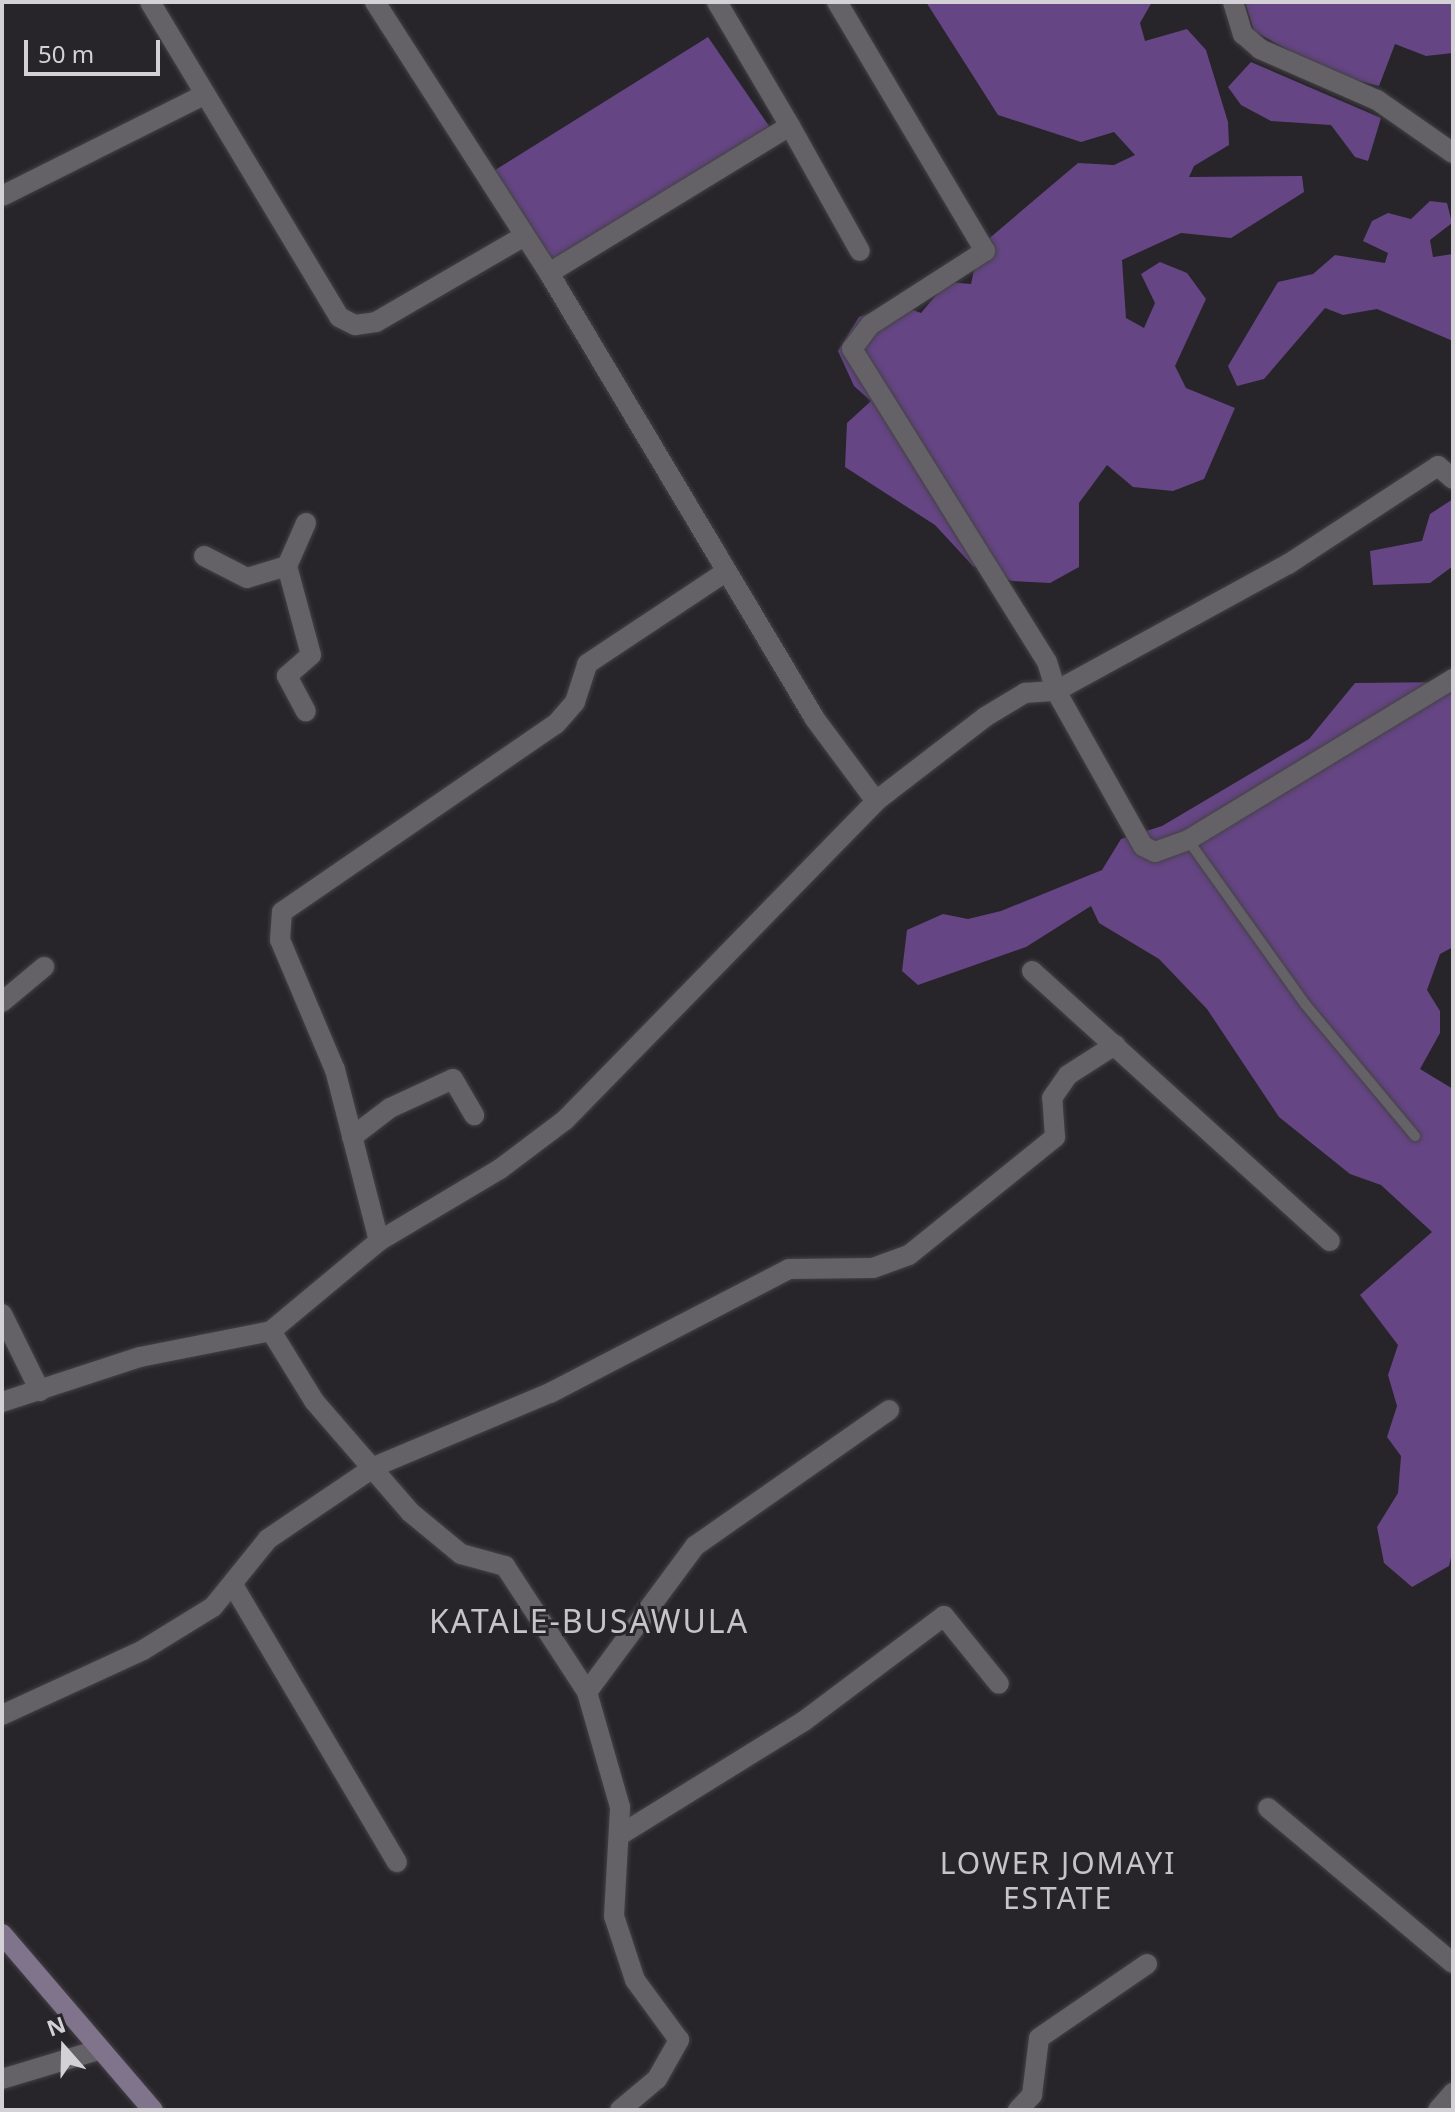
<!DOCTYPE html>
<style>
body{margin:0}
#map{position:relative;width:1455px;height:2112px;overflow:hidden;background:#27252a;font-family:"Noto Sans",sans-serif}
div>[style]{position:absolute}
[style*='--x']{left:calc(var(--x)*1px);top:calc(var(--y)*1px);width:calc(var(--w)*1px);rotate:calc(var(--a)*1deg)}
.forest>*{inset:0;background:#654584}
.roads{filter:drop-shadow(0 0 2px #434145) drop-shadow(0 0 2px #434145)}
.lane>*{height:10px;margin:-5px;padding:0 5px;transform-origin:5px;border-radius:5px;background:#646167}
.street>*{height:20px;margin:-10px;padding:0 10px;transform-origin:10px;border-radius:10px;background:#646167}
.secondary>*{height:20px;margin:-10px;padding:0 10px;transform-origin:10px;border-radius:10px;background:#80748d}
span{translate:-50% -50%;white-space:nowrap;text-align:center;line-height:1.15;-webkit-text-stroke:6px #27252a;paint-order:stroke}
.neighbourhood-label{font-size:30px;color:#c6c3c9;letter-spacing:2px}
.quarter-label{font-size:32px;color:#c6c3c9;letter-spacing:2px}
.frame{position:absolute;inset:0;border:4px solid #d3d1d5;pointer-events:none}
.north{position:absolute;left:24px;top:2008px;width:80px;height:80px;-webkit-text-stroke:6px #27252a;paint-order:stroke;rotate:340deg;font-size:22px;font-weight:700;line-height:32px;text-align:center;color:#d3d1d5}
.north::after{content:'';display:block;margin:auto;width:28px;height:36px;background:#d3d1d5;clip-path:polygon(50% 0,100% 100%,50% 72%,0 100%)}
.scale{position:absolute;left:24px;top:40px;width:136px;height:36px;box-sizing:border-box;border:4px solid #d3d1d5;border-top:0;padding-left:10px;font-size:24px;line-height:28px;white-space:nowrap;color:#d3d1d5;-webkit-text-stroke:6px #27252a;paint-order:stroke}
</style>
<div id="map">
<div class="forest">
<i style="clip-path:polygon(926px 2px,1152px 2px,1140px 23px,1145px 41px,1187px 29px,1206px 50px,1228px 122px,1229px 145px,1194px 166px,1189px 177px,1302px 176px,1304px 192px,1231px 238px,1181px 233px,1122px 260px,1126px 318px,1144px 328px,1155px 303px,1141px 274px,1160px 262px,1187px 273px,1206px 299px,1175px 366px,1186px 388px,1235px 408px,1204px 479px,1173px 491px,1133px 487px,1107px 465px,1079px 503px,1079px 567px,1050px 583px,1012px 581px,973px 566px,935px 525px,845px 467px,847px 423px,871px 401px,854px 386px,838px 351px,859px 317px,897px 304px,921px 313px,947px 282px,971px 284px,979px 247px,1078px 163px,1114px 165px,1135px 155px,1114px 132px,1081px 142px,998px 115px)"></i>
<i style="clip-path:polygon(1245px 2px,1453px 2px,1453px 53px,1426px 56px,1395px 44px,1379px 86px,1329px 73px,1254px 31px)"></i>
<i style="clip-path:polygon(708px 37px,771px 129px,550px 261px,492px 172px)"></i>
<i style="clip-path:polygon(1251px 62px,1381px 118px,1368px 161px,1355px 157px,1331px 125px,1271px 121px,1241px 105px,1228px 87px)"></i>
<i style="clip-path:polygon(1430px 201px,1447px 203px,1452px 223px,1430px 240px,1433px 257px,1453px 254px,1453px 341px,1377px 309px,1343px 315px,1325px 308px,1264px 379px,1237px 386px,1228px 366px,1278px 282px,1313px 274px,1335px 255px,1385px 263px,1388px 253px,1363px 241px,1372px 221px,1388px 213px,1411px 219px)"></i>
<i style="clip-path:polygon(1453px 499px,1453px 566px,1430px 583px,1373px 585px,1370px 551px,1422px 541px,1430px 514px)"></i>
<i style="clip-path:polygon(1453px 682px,1453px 947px,1440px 954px,1427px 990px,1440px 1011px,1440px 1033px,1420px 1069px,1453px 1089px,1453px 1549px,1449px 1566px,1412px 1587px,1384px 1563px,1377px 1527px,1398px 1493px,1401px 1456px,1387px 1437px,1397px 1406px,1388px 1375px,1398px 1345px,1360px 1295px,1432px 1232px,1381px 1185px,1350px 1174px,1279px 1117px,1207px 1009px,1159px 959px,1099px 923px,1091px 906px,1026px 947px,918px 985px,902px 971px,907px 930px,943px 914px,968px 919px,1001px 911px,1102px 870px,1121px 839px,1162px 826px,1309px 739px,1355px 683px)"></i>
</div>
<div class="roads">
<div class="lane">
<i style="--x:1188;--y:840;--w:201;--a:54.5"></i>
<i style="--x:1305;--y:1004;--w:172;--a:50.2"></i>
</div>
<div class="street">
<i style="--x:150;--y:2;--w:367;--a:59"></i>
<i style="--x:339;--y:317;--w:18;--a:27"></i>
<i style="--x:355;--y:325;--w:21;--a:-8"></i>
<i style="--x:376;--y:322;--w:168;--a:-30.1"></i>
<i style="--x:375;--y:2;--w:322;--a:57.3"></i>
<i style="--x:549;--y:273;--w:519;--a:59.19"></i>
<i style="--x:815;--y:719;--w:102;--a:53.4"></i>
<i style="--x:1233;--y:2;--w:34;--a:73"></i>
<i style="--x:1243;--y:34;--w:23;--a:41"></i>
<i style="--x:1260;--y:49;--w:128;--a:23.6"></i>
<i style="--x:1377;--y:100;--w:93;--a:34.9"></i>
<i style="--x:790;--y:126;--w:143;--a:60.8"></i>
<i style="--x:2;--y:196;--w:226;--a:-26.6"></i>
<i style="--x:549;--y:273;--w:282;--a:-31.4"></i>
<i style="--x:790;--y:126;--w:144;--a:-120.5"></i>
<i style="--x:1453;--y:479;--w:20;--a:-139"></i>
<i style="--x:1438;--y:466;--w:179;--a:146.8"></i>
<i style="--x:1288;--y:564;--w:264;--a:151.3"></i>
<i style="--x:1056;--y:691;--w:178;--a:60.7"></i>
<i style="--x:1143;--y:846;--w:13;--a:27"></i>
<i style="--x:1155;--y:852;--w:35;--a:-20"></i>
<i style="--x:1188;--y:840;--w:310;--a:-31.3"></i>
<i style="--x:306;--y:523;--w:47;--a:113.8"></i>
<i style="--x:287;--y:566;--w:92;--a:74.9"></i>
<i style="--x:311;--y:655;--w:32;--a:139"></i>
<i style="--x:287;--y:676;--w:40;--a:62"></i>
<i style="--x:204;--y:556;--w:48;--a:27.1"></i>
<i style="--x:247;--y:578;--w:42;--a:-16.7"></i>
<i style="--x:1032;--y:971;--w:402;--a:42.2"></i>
<i style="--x:2;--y:1002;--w:55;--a:-39.8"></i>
<i style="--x:352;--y:1137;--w:48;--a:-37.3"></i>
<i style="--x:390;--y:1108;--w:69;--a:-24.7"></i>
<i style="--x:453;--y:1079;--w:42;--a:59.7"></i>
<i style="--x:379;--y:1241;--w:177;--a:-104.4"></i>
<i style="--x:335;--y:1070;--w:141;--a:-112.9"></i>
<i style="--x:280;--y:940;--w:28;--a:-86"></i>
<i style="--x:282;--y:912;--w:332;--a:-34.5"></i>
<i style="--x:556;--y:724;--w:29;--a:-49"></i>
<i style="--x:575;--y:702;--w:40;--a:-72"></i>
<i style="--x:587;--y:664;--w:164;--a:-33.6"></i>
<i style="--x:2;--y:1314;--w:86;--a:63.7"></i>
<i style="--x:271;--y:1331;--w:82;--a:58.4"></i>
<i style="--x:314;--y:1401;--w:147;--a:49.1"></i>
<i style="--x:410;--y:1512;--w:66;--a:39.5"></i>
<i style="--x:461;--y:1554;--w:46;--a:15.3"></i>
<i style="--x:505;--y:1566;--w:150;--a:56.9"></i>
<i style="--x:2;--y:1402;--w:145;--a:-18.1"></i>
<i style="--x:140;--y:1357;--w:134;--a:-11.2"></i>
<i style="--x:271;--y:1331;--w:141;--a:-39.8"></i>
<i style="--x:379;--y:1241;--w:141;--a:-30.8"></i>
<i style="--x:500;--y:1169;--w:81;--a:-37"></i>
<i style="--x:565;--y:1120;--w:446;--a:-45.7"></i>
<i style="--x:876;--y:801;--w:138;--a:-37.6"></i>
<i style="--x:985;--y:717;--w:47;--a:-31"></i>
<i style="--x:1025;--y:693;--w:31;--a:-4"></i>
<i style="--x:1056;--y:691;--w:30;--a:-107"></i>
<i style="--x:1047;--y:662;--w:369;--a:-121.9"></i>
<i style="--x:852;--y:349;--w:30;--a:-53"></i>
<i style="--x:870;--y:325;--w:137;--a:-32.8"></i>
<i style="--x:985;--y:251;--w:290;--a:-120.7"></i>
<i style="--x:233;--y:1585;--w:322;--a:59.4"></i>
<i style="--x:2;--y:1715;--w:155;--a:-24.7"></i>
<i style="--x:143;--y:1650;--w:82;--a:-31.6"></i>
<i style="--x:213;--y:1607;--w:87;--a:-51"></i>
<i style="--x:268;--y:1539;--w:130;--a:-34.1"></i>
<i style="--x:376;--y:1466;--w:189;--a:-22.8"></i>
<i style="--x:550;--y:1393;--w:269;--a:-27.4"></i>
<i style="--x:789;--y:1269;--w:84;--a:-0.7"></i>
<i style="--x:873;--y:1268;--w:38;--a:-20"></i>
<i style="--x:909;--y:1255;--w:188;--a:-38.9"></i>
<i style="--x:1055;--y:1137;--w:39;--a:-94"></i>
<i style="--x:1052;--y:1098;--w:28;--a:-55"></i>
<i style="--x:1068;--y:1075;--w:56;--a:-32.6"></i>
<i style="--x:1268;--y:1808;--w:241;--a:40"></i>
<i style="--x:620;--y:1835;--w:216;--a:-31.8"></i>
<i style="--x:804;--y:1721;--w:175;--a:-36.9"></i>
<i style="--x:944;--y:1616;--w:87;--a:51"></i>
<i style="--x:2;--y:2079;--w:100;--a:-16.8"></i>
<i style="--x:620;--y:2110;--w:48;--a:-40"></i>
<i style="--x:657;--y:2079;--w:45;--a:-60.6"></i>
<i style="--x:679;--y:2040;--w:74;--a:-126.3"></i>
<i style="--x:635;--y:1980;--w:67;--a:-108.2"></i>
<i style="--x:614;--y:1916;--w:109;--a:-86.8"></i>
<i style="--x:620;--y:1807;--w:120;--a:-106"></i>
<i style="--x:587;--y:1692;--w:182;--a:-53.5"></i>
<i style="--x:695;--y:1546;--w:237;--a:-35"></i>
<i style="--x:1018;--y:2110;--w:21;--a:-47"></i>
<i style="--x:1032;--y:2095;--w:57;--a:-83"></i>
<i style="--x:1039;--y:2038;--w:131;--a:-34.4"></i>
<i style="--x:1438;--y:2110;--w:23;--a:-49"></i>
</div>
<div class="secondary">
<i style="--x:2;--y:1934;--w:232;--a:49.4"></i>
</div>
</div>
<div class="neighbourhood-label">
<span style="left:1058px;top:1880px">LOWER JOMAYI<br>ESTATE</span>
</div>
<div class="quarter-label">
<span style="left:589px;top:1621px">KATALE-BUSAWULA</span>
</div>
<div class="frame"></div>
<div class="north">N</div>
<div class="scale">50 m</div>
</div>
